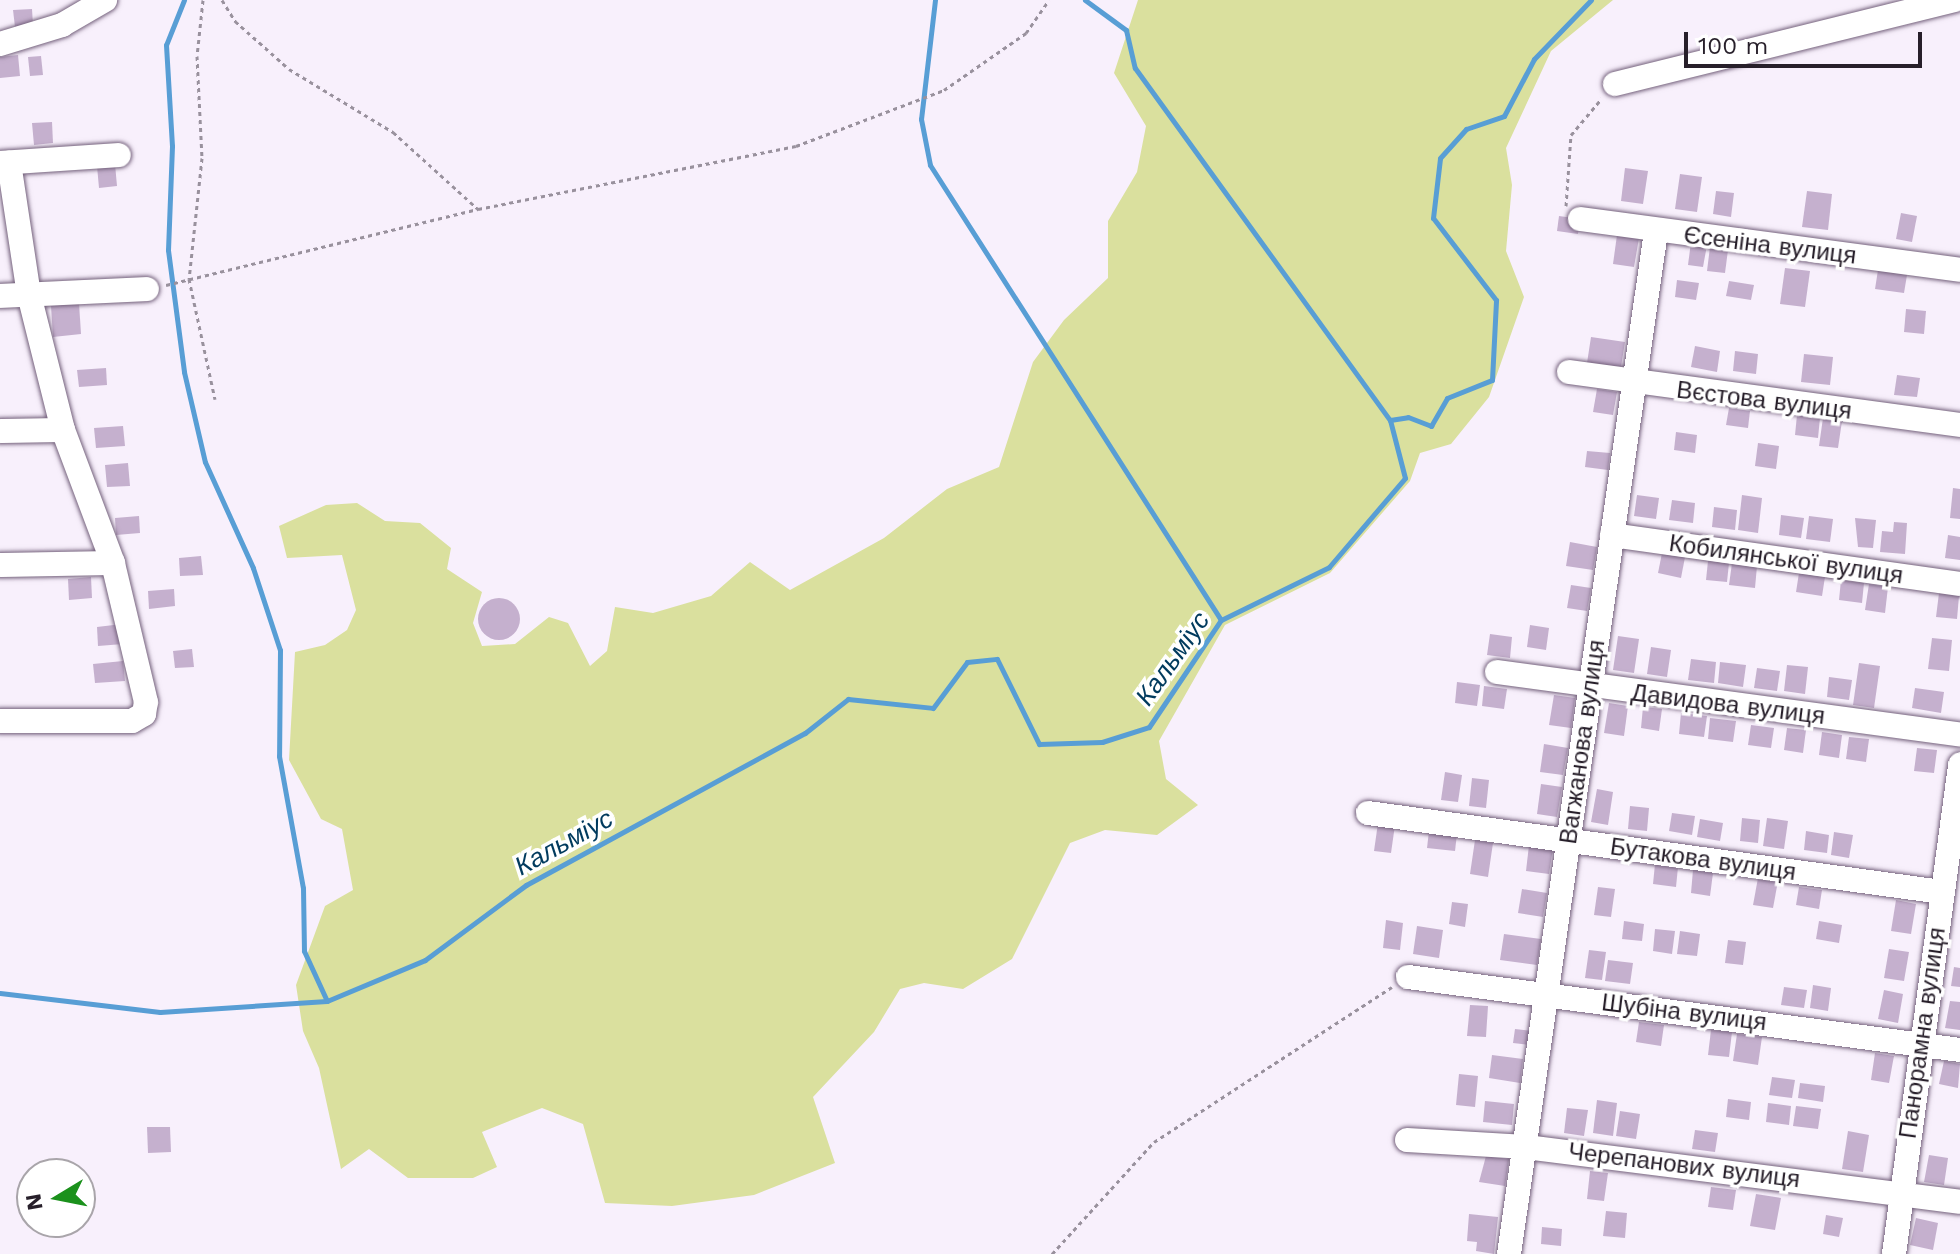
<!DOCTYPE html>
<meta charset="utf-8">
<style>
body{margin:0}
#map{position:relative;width:1960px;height:1254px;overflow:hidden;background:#f8f0fc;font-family:"Work Sans",sans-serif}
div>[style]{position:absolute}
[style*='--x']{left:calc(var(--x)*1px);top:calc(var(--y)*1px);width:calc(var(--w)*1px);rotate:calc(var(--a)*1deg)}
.green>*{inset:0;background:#dae09e}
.stream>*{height:5px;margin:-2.5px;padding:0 2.5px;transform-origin:2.5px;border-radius:2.5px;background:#589ed5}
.building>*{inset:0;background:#c5b0ce}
.round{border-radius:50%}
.path>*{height:3px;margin-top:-1.5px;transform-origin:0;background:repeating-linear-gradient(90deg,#99919d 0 4px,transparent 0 8px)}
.roads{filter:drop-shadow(0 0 2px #74617c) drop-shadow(0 0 2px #74617c)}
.minor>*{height:24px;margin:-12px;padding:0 12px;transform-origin:12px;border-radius:12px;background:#fff}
span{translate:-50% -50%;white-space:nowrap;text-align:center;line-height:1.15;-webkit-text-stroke:7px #fff;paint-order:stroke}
.street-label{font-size:24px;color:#271f2a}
.water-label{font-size:26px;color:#003a5d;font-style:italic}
.north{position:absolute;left:16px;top:1158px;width:80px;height:80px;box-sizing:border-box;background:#fff;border:2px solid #a9a5aa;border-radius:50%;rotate:260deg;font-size:22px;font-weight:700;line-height:32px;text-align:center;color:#271f2a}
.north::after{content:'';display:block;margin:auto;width:28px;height:36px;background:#1b911c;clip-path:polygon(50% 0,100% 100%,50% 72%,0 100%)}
.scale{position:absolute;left:1684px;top:32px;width:238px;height:36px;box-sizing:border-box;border:4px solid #271f2a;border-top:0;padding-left:10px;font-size:24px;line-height:28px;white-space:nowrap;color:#271f2a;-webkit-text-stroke:6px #fff;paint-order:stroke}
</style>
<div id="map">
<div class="green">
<i style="clip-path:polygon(1138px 0,1613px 0,1551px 51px,1506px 148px,1512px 185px,1506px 251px,1524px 297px,1489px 397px,1451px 444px,1420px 453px,1410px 481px,1330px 573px,1225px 625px,1159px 741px,1166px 779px,1198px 805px,1157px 835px,1105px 830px,1070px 843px,1012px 959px,963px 989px,924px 983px,900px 989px,874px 1032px,813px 1097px,835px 1163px,754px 1195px,672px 1206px,605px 1203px,583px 1124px,542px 1108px,482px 1132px,497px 1167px,473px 1178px,408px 1178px,369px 1149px,341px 1169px,319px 1068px,303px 1031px,296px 985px,325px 906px,353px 890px,342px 829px,321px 819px,289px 760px,295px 652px,325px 645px,347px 630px,356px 610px,342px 555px,287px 558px,279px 526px,326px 505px,357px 503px,385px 521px,420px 523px,451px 548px,447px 569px,482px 592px,473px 623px,482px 646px,515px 644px,549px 617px,568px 623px,590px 666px,607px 651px,615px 607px,653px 613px,711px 596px,750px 562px,790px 590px,884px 538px,947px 489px,999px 467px,1033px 362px,1064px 320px,1108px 278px,1108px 221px,1137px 172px,1146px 126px,1114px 73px)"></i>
</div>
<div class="stream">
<i style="--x:184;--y:0;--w:48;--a:111.8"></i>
<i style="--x:166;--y:45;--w:101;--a:86.6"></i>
<i style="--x:172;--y:146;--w:104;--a:92.2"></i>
<i style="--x:168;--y:250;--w:123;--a:82.5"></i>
<i style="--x:184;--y:372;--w:92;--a:76.9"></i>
<i style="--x:205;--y:462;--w:116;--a:65.6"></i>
<i style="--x:253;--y:568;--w:86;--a:71.8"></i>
<i style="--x:280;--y:650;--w:106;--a:90.5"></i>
<i style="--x:279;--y:756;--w:134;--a:79.7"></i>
<i style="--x:303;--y:888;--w:63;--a:89.1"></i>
<i style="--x:304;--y:951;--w:55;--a:65.3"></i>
<i style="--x:935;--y:0;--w:120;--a:96.7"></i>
<i style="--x:921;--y:119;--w:47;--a:78.9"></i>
<i style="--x:930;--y:165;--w:540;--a:57.4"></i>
<i style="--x:1085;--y:0;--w:51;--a:36.2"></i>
<i style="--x:1126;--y:30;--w:39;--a:77"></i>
<i style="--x:1135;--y:68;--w:435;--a:54.1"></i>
<i style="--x:0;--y:993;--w:161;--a:6.8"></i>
<i style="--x:160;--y:1012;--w:167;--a:-3.8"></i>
<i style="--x:327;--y:1001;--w:106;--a:-22.7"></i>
<i style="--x:425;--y:960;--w:126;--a:-36.6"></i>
<i style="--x:526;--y:885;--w:318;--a:-28.6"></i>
<i style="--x:805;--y:733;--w:55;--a:-38.3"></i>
<i style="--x:848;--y:699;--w:85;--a:6"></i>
<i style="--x:933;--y:708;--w:57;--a:-53.5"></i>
<i style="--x:967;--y:662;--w:30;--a:-6"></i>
<i style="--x:997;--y:659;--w:95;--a:63.7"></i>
<i style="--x:1039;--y:744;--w:63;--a:-1.8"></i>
<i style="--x:1102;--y:742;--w:49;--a:-17.7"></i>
<i style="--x:1149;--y:727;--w:129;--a:-56.1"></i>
<i style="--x:1221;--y:620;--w:120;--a:-26.1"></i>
<i style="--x:1329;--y:567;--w:117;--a:-49.5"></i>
<i style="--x:1405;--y:478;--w:60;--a:-104.5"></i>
<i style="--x:1390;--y:420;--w:18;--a:-9"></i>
<i style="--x:1408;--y:417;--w:25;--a:21"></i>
<i style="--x:1431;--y:426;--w:32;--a:-60"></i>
<i style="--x:1447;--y:398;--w:48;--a:-21.8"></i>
<i style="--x:1492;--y:380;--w:80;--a:-87.1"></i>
<i style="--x:1496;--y:300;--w:103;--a:-127.5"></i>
<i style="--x:1433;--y:218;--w:60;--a:-83.3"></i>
<i style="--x:1440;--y:158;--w:39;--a:-48"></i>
<i style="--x:1466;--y:129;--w:40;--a:-18.9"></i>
<i style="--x:1504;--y:116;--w:64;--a:-62.2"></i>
<i style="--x:1534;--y:59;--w:82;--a:-46"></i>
</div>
<div class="building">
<i style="clip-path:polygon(32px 9px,33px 25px,15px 27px,13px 10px)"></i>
<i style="clip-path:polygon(18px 55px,20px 76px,0 78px,0 57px)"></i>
<i style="clip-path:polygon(41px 56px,43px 75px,30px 76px,28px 57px)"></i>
<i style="clip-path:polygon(52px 122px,53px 143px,34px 145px,32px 123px)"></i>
<i style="clip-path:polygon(115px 164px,117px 186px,99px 188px,97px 166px)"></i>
<i style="clip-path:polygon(1625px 168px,1648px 171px,1643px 204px,1621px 201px)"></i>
<i style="clip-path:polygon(1680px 174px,1702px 177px,1697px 212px,1675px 209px)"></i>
<i style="clip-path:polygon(1716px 191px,1734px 193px,1731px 217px,1713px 214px)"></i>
<i style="clip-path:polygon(1807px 191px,1832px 194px,1828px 230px,1802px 227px)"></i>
<i style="clip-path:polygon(1901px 213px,1917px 216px,1912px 242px,1896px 239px)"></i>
<i style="clip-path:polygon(1559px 216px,1580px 219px,1578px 234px,1557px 231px)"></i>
<i style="clip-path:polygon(1617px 235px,1639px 238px,1634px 267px,1613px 264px)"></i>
<i style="clip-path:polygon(1691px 242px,1707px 245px,1703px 267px,1688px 265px)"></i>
<i style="clip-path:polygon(1710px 247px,1728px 250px,1725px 273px,1707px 271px)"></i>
<i style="clip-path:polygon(1785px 268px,1810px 271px,1805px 307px,1780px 304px)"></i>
<i style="clip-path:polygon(1878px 270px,1907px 275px,1904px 293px,1875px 289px)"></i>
<i style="clip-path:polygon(1677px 280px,1699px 283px,1696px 300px,1675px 297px)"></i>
<i style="clip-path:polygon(1729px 281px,1754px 285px,1751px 300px,1726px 296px)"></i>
<i style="clip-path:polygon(79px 303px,81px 334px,53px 337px,51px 306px)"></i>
<i style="clip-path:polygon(1906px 309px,1926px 311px,1924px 334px,1904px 332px)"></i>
<i style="clip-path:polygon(1591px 337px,1625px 342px,1621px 367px,1587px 363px)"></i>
<i style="clip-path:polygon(1695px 346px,1720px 351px,1717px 372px,1691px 367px)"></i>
<i style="clip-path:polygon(1735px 351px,1758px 354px,1756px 374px,1733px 371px)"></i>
<i style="clip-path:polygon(1804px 354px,1833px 357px,1830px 385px,1801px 382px)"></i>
<i style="clip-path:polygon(106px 368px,107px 385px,79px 387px,77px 370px)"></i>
<i style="clip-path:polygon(1897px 375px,1920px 378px,1917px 397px,1894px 395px)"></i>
<i style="clip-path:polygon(1597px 389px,1617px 392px,1613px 415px,1593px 412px)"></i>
<i style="clip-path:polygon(1729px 408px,1750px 411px,1748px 428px,1726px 425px)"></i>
<i style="clip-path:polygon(1797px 415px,1820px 418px,1818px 438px,1795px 435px)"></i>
<i style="clip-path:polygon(1823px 418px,1842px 421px,1838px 448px,1819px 446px)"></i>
<i style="clip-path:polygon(123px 426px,125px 446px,96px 448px,94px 428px)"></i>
<i style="clip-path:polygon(1676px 432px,1697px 435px,1695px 453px,1674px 450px)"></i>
<i style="clip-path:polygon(1758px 443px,1779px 446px,1776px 469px,1755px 466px)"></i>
<i style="clip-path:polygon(1587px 451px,1610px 453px,1608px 470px,1585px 467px)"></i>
<i style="clip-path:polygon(128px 463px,130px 486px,107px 487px,105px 465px)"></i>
<i style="clip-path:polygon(1953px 488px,1960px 489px,1960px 519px,1950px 518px)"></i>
<i style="clip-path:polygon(1637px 495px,1659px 498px,1656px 519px,1634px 516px)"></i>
<i style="clip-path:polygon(1742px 495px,1762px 498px,1758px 533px,1738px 530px)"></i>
<i style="clip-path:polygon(1672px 500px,1695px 503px,1693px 523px,1669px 520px)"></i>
<i style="clip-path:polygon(1714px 507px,1737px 510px,1735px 530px,1712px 527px)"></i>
<i style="clip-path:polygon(1781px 515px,1804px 518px,1801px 538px,1779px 535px)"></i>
<i style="clip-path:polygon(139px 516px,140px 533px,116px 535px,115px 518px)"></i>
<i style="clip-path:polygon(1809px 516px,1833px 519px,1830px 542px,1806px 539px)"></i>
<i style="clip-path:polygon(1855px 518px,1876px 520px,1873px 548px,1858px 547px)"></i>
<i style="clip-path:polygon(1894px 522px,1907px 523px,1905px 554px,1880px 552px,1882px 531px,1893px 532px)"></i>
<i style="clip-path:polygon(1948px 535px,1960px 537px,1960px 560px,1945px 558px)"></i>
<i style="clip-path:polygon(1570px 542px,1597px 547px,1593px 570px,1566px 566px)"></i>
<i style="clip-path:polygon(1662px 553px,1685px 557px,1681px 578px,1658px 573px)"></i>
<i style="clip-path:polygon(201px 556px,203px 575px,180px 576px,179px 558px)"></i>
<i style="clip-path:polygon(1708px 561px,1729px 563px,1727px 582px,1706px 580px)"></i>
<i style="clip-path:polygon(1732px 563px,1757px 566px,1755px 588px,1729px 585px)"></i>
<i style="clip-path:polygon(1799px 573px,1825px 577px,1822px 596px,1796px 592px)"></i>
<i style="clip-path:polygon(91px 577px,92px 598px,69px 600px,68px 579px)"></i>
<i style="clip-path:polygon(1841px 580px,1864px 583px,1862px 603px,1839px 600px)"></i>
<i style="clip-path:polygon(1869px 584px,1888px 587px,1885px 613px,1865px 610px)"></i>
<i style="clip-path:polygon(1571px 585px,1591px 588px,1587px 611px,1567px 608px)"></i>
<i style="clip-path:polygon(174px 589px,175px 606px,149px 609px,148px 591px)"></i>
<i style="clip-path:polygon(1939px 593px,1959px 596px,1957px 619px,1936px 617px)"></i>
<i class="round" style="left:478px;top:598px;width:42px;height:42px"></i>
<i style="clip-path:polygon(122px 624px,123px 644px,98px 646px,97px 627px)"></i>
<i style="clip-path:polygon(1530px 625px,1549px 628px,1546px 650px,1527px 647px)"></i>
<i style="clip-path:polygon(1490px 634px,1512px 637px,1510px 658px,1487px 655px)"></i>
<i style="clip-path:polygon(1618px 636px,1639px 639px,1634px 673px,1613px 670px)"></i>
<i style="clip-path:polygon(1932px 638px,1952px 640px,1949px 671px,1928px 669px)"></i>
<i style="clip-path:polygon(1651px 647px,1671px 650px,1667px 677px,1647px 674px)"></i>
<i style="clip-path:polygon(192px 649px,194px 667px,175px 668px,173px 651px)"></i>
<i style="clip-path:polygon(1691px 659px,1716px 662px,1714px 683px,1688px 680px)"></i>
<i style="clip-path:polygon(123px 661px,125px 681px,95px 683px,93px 664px)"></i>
<i style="clip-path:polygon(1720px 662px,1746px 665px,1743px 687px,1718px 683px)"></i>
<i style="clip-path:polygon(1859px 663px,1880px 666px,1874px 708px,1853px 705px)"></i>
<i style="clip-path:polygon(1787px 665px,1808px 667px,1805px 694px,1784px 691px)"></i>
<i style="clip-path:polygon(1757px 668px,1780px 671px,1777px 691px,1754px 688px)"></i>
<i style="clip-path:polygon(1829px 677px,1852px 680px,1849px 700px,1827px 697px)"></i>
<i style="clip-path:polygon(1457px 682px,1480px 685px,1477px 706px,1455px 703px)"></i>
<i style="clip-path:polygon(1484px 686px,1507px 689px,1504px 709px,1482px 706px)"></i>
<i style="clip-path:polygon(1915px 688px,1944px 692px,1941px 713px,1912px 708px)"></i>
<i style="clip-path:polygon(1554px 695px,1575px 698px,1571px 728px,1549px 725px)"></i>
<i style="clip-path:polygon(1609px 703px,1628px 706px,1624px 736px,1604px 733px)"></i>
<i style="clip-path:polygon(1643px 707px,1662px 709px,1659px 731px,1641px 728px)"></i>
<i style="clip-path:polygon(1681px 713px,1707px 716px,1704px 737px,1679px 734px)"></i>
<i style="clip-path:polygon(1710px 718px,1736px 721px,1733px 742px,1708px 739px)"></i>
<i style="clip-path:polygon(1751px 725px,1774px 728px,1771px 748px,1748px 745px)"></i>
<i style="clip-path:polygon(1787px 728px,1806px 730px,1803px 753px,1784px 750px)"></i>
<i style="clip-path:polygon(1822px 732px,1842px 735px,1839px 758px,1819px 755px)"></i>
<i style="clip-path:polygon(1849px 737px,1869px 739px,1866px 762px,1846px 759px)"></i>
<i style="clip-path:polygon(1544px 744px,1568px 748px,1563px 775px,1540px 772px)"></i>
<i style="clip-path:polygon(1917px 748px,1937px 750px,1934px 773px,1914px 771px)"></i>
<i style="clip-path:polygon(1445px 772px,1462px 775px,1458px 802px,1441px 800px)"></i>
<i style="clip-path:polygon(1472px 778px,1489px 780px,1486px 808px,1469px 806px)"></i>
<i style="clip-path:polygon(1541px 784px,1562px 787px,1557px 817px,1537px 814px)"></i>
<i style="clip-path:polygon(1597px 789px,1613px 792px,1608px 825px,1591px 822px)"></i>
<i style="clip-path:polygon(1630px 806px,1649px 808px,1647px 831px,1628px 829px)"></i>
<i style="clip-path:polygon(1672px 813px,1695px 816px,1692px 835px,1669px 831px)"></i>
<i style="clip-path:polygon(1742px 818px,1760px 820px,1758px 843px,1740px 841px)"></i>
<i style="clip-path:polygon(1767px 818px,1788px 821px,1784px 849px,1763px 846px)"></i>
<i style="clip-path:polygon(1700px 819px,1723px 823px,1720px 841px,1697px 837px)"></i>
<i style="clip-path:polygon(1378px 823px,1395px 825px,1391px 853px,1374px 851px)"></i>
<i style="clip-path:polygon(1429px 831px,1457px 834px,1455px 851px,1427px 848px)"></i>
<i style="clip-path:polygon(1806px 831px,1829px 835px,1827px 853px,1804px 850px)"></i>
<i style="clip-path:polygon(1834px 832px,1853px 835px,1849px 858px,1831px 855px)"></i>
<i style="clip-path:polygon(1475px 840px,1493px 843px,1488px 877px,1470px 874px)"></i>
<i style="clip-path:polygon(1529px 845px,1553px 848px,1549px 874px,1526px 871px)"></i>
<i style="clip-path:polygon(1655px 864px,1678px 867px,1676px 887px,1653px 884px)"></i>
<i style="clip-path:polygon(1693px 870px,1713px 873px,1710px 896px,1691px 893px)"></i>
<i style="clip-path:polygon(1758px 878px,1778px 881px,1773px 908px,1753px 905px)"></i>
<i style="clip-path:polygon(1598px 887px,1615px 889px,1611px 917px,1594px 915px)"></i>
<i style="clip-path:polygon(1799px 887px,1822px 890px,1819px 909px,1796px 905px)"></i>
<i style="clip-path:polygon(1522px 889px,1547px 893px,1543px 917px,1518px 913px)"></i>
<i style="clip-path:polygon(1896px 900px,1916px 904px,1911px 934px,1891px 931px)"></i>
<i style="clip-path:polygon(1452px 902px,1468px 904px,1465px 927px,1449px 924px)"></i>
<i style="clip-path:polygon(1386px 920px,1403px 923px,1400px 950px,1383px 948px)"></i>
<i style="clip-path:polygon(1624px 921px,1644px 924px,1642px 941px,1622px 939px)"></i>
<i style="clip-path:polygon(1819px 921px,1842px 925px,1839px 943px,1816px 939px)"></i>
<i style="clip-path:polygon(1417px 926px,1443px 930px,1439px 958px,1413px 954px)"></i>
<i style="clip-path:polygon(1655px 929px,1675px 931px,1672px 954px,1653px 951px)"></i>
<i style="clip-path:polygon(1680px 931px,1700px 934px,1697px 956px,1677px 954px)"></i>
<i style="clip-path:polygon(1504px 934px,1541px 939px,1537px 965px,1500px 960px)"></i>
<i style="clip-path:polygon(1728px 940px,1746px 942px,1743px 965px,1725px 963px)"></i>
<i style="clip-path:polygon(1889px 949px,1909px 952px,1904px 981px,1884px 978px)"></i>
<i style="clip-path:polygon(1589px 950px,1606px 952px,1602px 980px,1585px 978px)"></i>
<i style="clip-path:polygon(1608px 960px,1633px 963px,1630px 984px,1605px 981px)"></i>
<i style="clip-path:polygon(1954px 967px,1960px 968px,1960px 987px,1951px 986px)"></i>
<i style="clip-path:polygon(1813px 985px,1831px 988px,1828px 1011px,1810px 1008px)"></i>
<i style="clip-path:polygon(1784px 987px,1807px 990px,1804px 1008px,1781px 1005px)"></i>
<i style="clip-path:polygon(1884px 990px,1903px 994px,1898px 1023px,1878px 1019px)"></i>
<i style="clip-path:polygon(1950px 1001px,1960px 1002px,1960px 1030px,1945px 1028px)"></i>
<i style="clip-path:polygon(1470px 1005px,1488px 1006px,1486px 1037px,1467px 1036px)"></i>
<i style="clip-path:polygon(1639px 1022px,1664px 1025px,1661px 1046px,1636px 1042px)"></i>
<i style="clip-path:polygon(1515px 1029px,1532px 1031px,1530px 1045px,1513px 1043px)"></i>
<i style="clip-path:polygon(1711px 1030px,1732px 1032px,1729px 1057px,1708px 1055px)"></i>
<i style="clip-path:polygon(1737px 1034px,1762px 1037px,1758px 1065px,1733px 1061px)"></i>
<i style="clip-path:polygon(1875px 1053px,1894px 1056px,1889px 1083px,1871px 1080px)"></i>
<i style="clip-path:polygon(1492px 1055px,1523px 1059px,1520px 1083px,1489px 1078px)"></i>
<i style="clip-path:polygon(1944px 1061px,1960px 1064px,1958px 1088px,1939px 1084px)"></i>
<i style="clip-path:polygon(1459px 1074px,1478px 1076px,1475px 1107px,1456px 1105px)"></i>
<i style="clip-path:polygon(1772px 1077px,1795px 1080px,1792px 1098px,1769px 1095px)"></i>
<i style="clip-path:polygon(1800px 1083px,1825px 1086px,1823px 1102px,1798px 1098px)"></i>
<i style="clip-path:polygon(1728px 1099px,1751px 1102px,1749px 1120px,1726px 1117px)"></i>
<i style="clip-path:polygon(1597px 1100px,1617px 1103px,1613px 1136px,1593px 1133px)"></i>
<i style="clip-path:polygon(1485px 1101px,1514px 1104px,1512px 1125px,1483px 1122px)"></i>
<i style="clip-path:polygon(1768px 1103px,1791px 1106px,1789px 1125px,1766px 1122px)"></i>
<i style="clip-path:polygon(1796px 1106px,1821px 1109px,1818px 1129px,1793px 1126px)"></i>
<i style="clip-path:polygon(1567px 1108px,1588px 1110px,1584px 1136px,1564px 1133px)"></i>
<i style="clip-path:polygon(1620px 1111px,1640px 1114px,1636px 1139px,1616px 1136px)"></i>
<i style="clip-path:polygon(147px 1127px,170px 1127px,171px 1152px,148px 1153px)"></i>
<i style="clip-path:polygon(1695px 1130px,1718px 1133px,1715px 1152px,1692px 1149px)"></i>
<i style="clip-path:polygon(1848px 1131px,1869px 1135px,1863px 1172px,1842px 1169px)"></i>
<i style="clip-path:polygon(1929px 1155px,1948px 1158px,1944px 1185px,1924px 1182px)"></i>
<i style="clip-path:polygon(1486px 1156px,1509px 1159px,1505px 1186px,1479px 1182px)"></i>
<i style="clip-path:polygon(1590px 1171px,1608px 1173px,1604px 1201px,1587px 1199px)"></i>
<i style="clip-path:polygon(1711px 1187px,1736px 1190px,1733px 1210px,1708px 1207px)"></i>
<i style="clip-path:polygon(1756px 1194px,1781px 1198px,1775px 1230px,1750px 1226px)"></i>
<i style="clip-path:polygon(1606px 1211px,1627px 1213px,1625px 1238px,1603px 1236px)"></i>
<i style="clip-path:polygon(1469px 1214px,1498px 1217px,1494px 1254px,1476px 1251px,1477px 1242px,1467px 1241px)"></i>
<i style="clip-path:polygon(1826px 1215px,1843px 1218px,1839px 1237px,1823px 1234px)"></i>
<i style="clip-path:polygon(1916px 1218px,1938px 1223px,1933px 1250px,1910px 1245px)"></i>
<i style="clip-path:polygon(1542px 1227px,1562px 1229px,1561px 1246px,1541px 1244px)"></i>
</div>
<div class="path">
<i style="--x:203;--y:0;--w:56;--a:96.1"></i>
<i style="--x:197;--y:56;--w:102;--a:87.2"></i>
<i style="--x:202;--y:158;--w:122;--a:96.1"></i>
<i style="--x:189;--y:279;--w:123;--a:77.8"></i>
<i style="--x:222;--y:0;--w:25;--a:58"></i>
<i style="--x:235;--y:21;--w:72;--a:41.6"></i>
<i style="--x:289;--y:69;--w:122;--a:31.2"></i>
<i style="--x:393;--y:132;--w:115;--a:42.2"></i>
<i style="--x:1566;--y:206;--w:71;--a:-86"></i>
<i style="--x:1571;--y:135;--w:48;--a:-50"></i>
<i style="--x:166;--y:285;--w:321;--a:-13.7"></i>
<i style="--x:478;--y:209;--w:324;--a:-11.2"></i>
<i style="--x:796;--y:146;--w:158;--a:-20.7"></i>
<i style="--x:944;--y:90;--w:100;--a:-34.8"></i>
<i style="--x:1026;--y:33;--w:40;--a:-55.1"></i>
<i style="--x:1052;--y:1254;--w:151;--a:-47.7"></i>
<i style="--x:1154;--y:1142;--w:284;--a:-33.1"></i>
</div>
<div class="roads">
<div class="minor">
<i style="--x:0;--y:44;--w:65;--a:-17"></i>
<i style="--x:62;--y:25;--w:50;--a:-30.2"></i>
<i style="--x:1615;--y:84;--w:350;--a:-13.9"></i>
<i style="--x:0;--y:163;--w:119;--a:-3.8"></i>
<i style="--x:1580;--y:219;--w:383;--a:7.6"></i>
<i style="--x:0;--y:296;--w:147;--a:-2.7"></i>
<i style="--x:1569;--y:372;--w:395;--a:7.7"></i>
<i style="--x:0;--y:431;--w:63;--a:-0.9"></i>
<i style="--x:1612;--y:535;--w:351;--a:8"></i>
<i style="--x:0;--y:565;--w:113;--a:-1"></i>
<i style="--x:1497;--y:672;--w:467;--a:7.7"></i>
<i style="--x:0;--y:721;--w:132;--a:0"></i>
<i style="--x:132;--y:721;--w:14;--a:-30"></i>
<i style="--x:144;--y:714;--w:12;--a:-81"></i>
<i style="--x:146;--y:702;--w:143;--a:-103.4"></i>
<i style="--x:113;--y:563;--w:142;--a:-110.6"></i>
<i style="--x:63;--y:430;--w:139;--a:-104.1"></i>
<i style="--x:29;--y:295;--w:134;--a:-98.6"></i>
<i style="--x:1368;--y:813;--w:579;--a:7.84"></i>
<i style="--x:1408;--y:977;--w:557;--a:7.53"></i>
<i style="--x:1407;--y:1140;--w:119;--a:3.4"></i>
<i style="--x:1526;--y:1147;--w:437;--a:7.2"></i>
<i style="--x:1509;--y:1254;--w:1034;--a:-81.82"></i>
<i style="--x:1894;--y:1254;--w:494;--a:-82.3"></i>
</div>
</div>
<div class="street-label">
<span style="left:1770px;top:246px;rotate:7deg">Єсеніна вулиця</span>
<span style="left:1764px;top:401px;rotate:7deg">Вєстова вулиця</span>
<span style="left:1786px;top:560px;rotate:8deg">Кобилянської вулиця</span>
<span style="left:1728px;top:705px;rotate:7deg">Давидова вулиця</span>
<span style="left:1583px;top:742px;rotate:-82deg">Вагжанова вулиця</span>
<span style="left:1703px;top:860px;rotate:8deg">Бутакова вулиця</span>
<span style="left:1684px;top:1013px;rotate:7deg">Шубіна вулиця</span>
<span style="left:1923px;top:1033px;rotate:-82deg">Панорамна вулиця</span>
<span style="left:1684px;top:1166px;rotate:7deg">Черепанових вулиця</span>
</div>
<div class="water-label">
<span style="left:1173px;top:659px;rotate:-55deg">Кальміус</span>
<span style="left:564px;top:843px;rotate:-29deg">Кальміус</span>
</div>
<div class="north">N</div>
<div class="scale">100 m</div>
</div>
